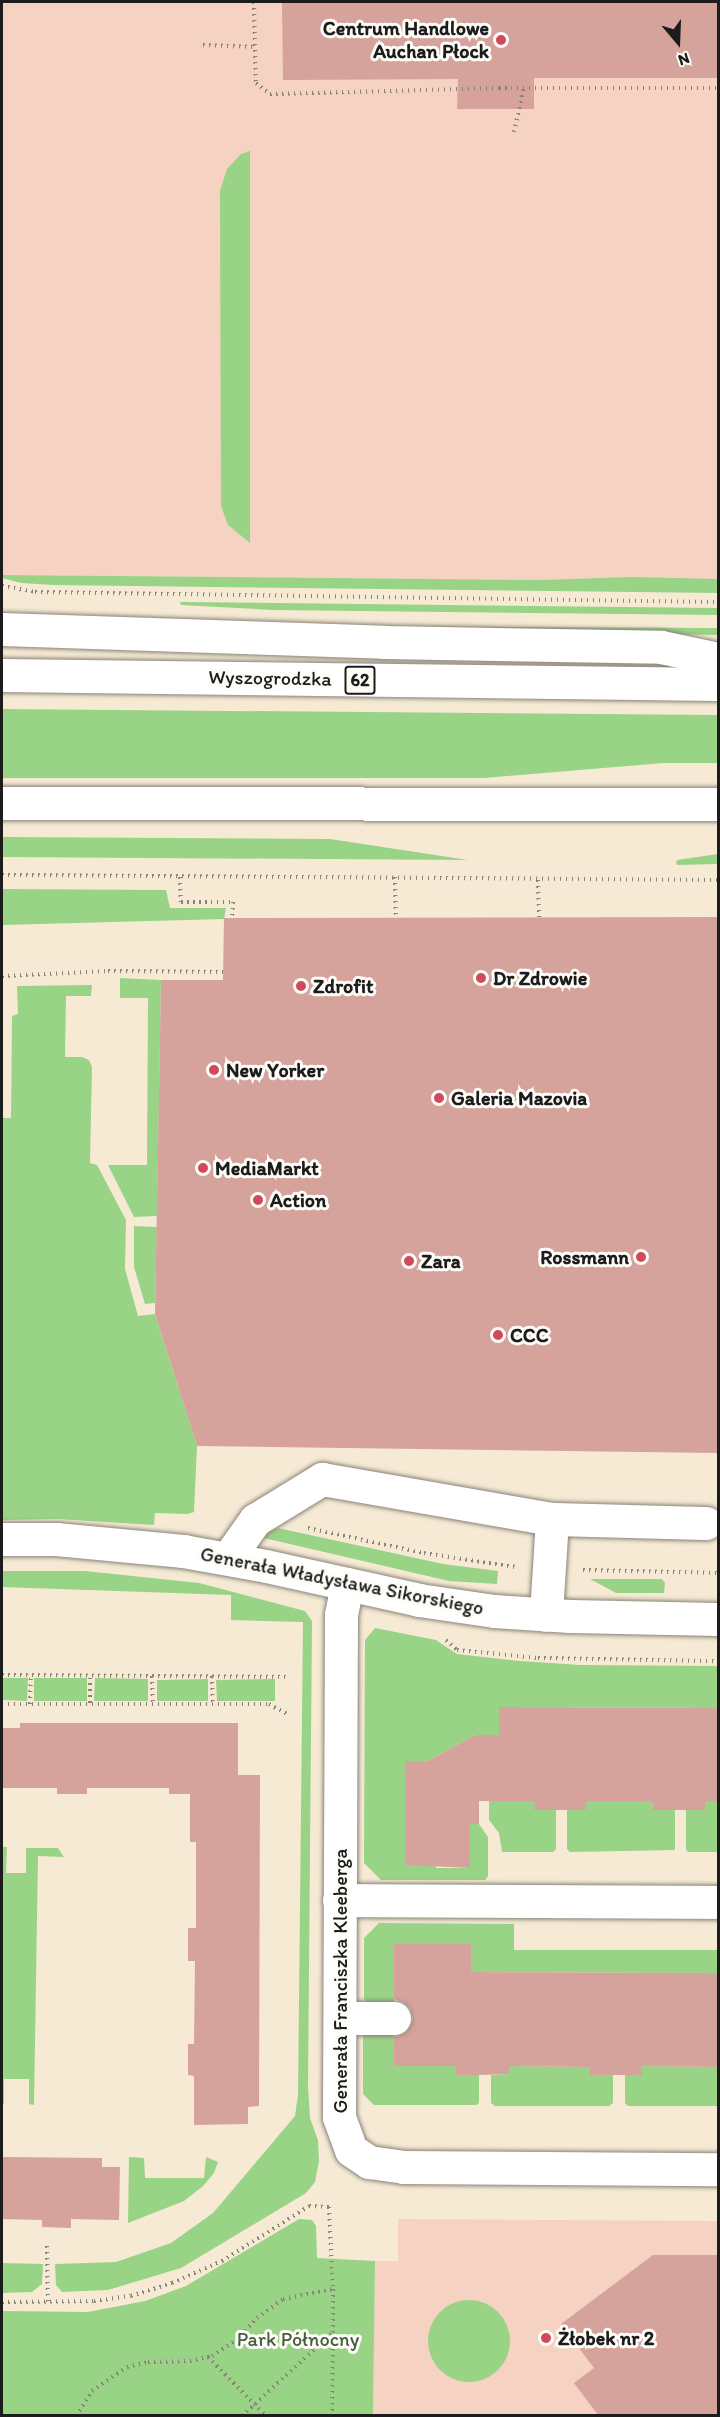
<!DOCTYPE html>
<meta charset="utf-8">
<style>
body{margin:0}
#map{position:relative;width:720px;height:2417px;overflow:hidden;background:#f6ead5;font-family:Itim,sans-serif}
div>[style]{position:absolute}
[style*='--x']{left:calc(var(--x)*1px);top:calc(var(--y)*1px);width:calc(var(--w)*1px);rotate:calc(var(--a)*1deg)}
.built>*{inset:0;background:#f5d2c2}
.green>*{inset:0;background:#99d386}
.round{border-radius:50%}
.building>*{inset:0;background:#d5a29c}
.path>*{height:4px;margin-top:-2px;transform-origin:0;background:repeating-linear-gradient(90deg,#898378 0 1.5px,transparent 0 6px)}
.roads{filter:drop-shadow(0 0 2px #898378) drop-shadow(0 0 2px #898378)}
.minor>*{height:33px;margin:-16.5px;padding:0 16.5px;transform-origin:16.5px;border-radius:16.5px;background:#fff}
.major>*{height:33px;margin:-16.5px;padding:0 16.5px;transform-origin:16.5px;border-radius:16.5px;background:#fff}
.dots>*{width:16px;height:16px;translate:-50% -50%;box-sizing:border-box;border:3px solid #fdfcf7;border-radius:50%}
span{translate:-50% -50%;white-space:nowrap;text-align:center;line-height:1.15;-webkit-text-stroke:6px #fdfcf7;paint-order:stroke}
.shield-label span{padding:2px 4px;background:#fdfcf7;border:2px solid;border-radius:4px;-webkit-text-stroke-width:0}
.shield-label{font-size:18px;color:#1c1c1c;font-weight:700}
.poi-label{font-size:20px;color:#1c1c1c;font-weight:700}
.right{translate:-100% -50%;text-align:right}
.left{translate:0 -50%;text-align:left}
.street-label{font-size:20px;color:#1c1c1c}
.park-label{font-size:20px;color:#485c41}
.frame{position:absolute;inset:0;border:3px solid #1c1c1c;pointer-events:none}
.north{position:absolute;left:648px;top:12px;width:60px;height:60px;-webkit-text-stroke:4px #fdfcf7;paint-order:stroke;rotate:161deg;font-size:16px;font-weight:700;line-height:24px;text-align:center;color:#1c1c1c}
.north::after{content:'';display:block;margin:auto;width:21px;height:27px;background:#1c1c1c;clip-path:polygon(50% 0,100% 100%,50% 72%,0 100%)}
</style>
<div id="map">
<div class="built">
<i style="clip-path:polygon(2px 2px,718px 2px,718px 593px,631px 577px,540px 580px,2px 575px)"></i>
<i style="clip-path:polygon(398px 2219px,718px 2221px,718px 2415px,373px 2416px,375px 2261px,398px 2261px)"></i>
</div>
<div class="green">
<i style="clip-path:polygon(250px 151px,250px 543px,228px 525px,221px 506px,220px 191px,227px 169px,241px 154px)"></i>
<i style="clip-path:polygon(2px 575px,540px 580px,631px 577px,718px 579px,718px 593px,53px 585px,21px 583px,2px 578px)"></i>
<i style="clip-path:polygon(180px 602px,718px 608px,718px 615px,273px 610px,181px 605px)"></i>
<i style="clip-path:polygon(338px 626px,718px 628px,718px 635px,456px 632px)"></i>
<i style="clip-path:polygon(2px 709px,718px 715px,718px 763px,663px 763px,484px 778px,2px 778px)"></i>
<i style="clip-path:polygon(2px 837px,330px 839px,468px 860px,2px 857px)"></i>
<i style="clip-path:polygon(718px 854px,718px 864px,677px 865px,676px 863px,677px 860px)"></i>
<i style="clip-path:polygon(2px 889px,166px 890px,170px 908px,226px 908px,224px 919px,2px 925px)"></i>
<i style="clip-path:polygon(120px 978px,161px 980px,157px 1216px,134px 1217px,108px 1165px,147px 1165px,148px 998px,120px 998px)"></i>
<i style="clip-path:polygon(92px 985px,91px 996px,66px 996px,65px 1057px,82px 1057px,89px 1060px,92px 1067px,90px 1163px,97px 1165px,126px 1220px,125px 1269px,138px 1316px,155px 1314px,197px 1446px,194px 1512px,188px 1514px,155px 1513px,154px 1525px,58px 1519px,2px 1520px,2px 1118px,11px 1118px,12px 1016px,18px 1014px,17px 986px)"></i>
<i style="clip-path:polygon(134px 1226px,157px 1227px,155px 1303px,145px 1304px,134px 1267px)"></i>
<i style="clip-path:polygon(278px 1528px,443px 1564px,498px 1571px,497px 1584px,449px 1581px,264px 1538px,268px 1532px)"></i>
<i style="clip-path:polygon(2px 1571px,85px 1571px,199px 1583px,305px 1611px,312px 1621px,308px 2086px,310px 2118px,318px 2140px,319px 2161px,315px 2182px,306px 2193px,181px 2268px,108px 2290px,62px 2292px,56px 2285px,55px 2264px,116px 2262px,171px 2243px,213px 2213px,295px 2116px,298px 2095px,303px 1622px,231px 1620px,231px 1595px,2px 1587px)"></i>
<i style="clip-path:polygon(590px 1579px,662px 1579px,665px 1583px,664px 1593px,616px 1593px)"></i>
<i style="clip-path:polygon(375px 1628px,436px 1640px,457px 1654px,520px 1661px,580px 1665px,718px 1666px,718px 1708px,506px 1707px,499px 1735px,475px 1735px,426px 1762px,407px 1762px,436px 1868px,470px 1868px,470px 1824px,479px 1824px,488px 1837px,488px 1876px,485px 1880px,381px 1880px,364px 1863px,365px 1640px)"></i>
<i style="clip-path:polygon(2px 1678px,28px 1678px,27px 1701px,2px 1700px)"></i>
<i style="clip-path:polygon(34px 1678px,87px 1678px,87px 1701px,34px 1701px)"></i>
<i style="clip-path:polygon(95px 1678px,148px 1679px,148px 1701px,94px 1701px)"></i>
<i style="clip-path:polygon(208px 1679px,208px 1701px,157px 1701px,157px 1680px)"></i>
<i style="clip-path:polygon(275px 1679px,275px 1701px,217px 1701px,216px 1680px)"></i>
<i style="clip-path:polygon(489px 1801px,535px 1801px,535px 1810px,556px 1810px,556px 1849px,553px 1852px,502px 1852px,499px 1833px,489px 1820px)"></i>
<i style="clip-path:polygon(586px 1801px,652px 1801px,653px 1810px,675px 1810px,675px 1850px,570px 1852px,567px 1849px,567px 1810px,586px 1810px)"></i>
<i style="clip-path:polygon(705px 1801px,718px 1801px,718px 1852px,688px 1852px,686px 1850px,686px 1810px,704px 1810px)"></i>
<i style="clip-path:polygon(2px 1847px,7px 1847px,6px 1873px,26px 1873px,26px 1848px,58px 1848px,64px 1857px,38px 1856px,34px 2105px,29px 2104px,29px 2079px,4px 2079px,4px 2104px,2px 2104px)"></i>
<i style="clip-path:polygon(379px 1923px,514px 1924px,514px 1950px,718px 1950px,718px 1973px,471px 1972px,471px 1944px,395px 1944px,394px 2002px,367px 2002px,364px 1999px,364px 1938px)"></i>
<i style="clip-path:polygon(366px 2033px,394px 2033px,394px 2066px,456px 2066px,479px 2075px,479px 2103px,476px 2105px,374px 2105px,363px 2094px,363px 2035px)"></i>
<i style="clip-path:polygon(509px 2066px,590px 2067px,590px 2075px,613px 2075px,613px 2103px,609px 2106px,495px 2106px,491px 2103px,491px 2075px,508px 2074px)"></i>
<i style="clip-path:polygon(642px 2066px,718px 2067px,718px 2106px,628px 2106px,625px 2103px,625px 2075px,642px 2075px)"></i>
<i style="clip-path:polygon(129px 2157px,144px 2158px,145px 2178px,204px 2178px,206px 2157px,218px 2162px,214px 2173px,203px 2186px,184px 2201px,128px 2223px)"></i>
<i style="clip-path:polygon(299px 2219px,312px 2220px,316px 2226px,317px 2258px,375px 2261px,373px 2415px,2px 2415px,2px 2311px,88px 2312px,145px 2301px,186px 2286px)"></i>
<i style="clip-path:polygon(2px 2263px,43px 2264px,42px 2284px,32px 2292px,2px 2293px)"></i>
<i class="round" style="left:428px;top:2300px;width:82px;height:82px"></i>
</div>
<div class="building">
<i style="clip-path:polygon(282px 2px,718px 2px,718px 78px,534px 78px,534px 109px,457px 109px,458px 79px,283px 80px)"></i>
<i style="clip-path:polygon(718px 917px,718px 1453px,197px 1446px,155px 1314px,161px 980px,223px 980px,224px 918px)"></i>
<i style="clip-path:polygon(499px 1707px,718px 1708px,718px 1801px,705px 1801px,705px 1810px,653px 1810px,652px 1801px,586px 1801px,586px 1810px,534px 1810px,535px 1801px,479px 1801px,479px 1824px,470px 1824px,470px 1868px,406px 1865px,406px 1761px,426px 1762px,475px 1735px,499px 1735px)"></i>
<i style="clip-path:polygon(20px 1723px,238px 1723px,238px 1775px,260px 1775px,259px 2106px,248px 2107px,248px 2124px,194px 2125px,194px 2076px,188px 2075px,188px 2044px,194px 2044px,195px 1961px,188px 1961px,188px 1928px,196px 1928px,196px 1842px,190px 1842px,190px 1794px,169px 1794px,169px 1788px,87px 1788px,87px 1794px,57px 1794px,57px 1788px,2px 1788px,2px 1728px,20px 1728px)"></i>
<i style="clip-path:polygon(394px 1944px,471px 1944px,471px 1972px,718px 1973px,718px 2067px,642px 2066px,642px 2075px,590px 2075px,590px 2067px,509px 2066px,509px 2074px,479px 2075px,456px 2075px,456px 2066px,394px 2066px,394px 2037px,404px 2034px,410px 2027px,413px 2019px,410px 2008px,403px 2002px,394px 1999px)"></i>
<i style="clip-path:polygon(2px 2157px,102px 2158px,102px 2167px,120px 2167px,119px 2220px,71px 2219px,71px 2228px,42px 2227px,42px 2220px,2px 2219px)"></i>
<i style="clip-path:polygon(653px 2255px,718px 2255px,718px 2415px,598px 2415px,574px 2383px,594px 2368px,561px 2324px)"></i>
</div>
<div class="path">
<i style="--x:254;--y:2;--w:81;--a:88.6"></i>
<i style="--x:256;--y:83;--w:18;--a:38"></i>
<i style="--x:270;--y:94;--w:229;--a:-1.5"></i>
<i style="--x:499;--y:88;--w:219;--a:0"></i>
<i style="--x:203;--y:45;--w:52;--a:2.2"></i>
<i style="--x:514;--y:132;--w:45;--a:-77.2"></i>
<i style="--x:2;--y:586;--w:34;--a:10"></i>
<i style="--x:35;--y:592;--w:683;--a:0.84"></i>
<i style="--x:2;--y:875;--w:716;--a:0.4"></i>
<i style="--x:180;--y:877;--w:25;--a:88"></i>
<i style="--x:181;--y:902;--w:52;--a:0"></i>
<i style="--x:233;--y:902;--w:16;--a:94"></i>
<i style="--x:395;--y:877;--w:41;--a:88.6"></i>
<i style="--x:538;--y:880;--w:37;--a:88"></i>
<i style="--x:2;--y:976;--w:106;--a:-2.7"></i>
<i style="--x:108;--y:971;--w:115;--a:0.5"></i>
<i style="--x:308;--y:1528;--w:119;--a:12.2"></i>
<i style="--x:424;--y:1553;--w:93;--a:8.7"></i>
<i style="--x:583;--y:1570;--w:135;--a:1.3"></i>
<i style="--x:446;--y:1640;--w:15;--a:42"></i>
<i style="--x:457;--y:1650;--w:81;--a:5.6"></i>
<i style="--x:538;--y:1658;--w:180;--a:1"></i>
<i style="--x:2;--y:1675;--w:288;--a:0.4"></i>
<i style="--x:152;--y:1676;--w:28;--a:88"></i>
<i style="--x:212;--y:1676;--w:27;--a:88"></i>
<i style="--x:90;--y:1703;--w:28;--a:-90"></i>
<i style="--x:2;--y:1704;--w:267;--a:0"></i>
<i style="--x:269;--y:1704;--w:23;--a:29"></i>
<i style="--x:30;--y:1704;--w:29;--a:-88"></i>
<i style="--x:47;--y:2246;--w:56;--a:89"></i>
<i style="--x:2;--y:2302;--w:92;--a:-0.6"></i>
<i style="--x:94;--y:2301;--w:37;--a:-8"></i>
<i style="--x:131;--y:2296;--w:43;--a:-17.6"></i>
<i style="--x:172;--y:2283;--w:55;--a:-23.7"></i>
<i style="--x:222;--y:2261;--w:103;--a:-32.3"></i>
<i style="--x:309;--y:2206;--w:20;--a:3"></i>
<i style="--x:329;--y:2207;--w:82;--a:87.2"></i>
<i style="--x:333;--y:2289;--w:127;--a:90.5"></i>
<i style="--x:208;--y:2357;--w:83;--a:45.5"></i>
<i style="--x:76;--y:2416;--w:30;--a:-57"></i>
<i style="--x:92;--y:2391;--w:42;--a:-34.4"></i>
<i style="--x:127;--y:2367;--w:22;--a:-13"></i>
<i style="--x:148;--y:2362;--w:42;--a:-1.4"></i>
<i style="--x:190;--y:2361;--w:23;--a:-13"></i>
<i style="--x:212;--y:2356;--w:30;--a:-33"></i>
<i style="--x:237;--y:2340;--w:30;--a:-48"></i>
<i style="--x:257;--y:2318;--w:32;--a:-36"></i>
<i style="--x:283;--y:2299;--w:51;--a:-11.3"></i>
<i style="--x:242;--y:2416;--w:122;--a:-42.7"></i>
</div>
<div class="roads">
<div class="minor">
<i style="--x:2;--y:629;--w:382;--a:1.9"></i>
<i style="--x:384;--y:642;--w:277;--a:1"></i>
<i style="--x:661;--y:647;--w:58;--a:11.9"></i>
<i style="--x:552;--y:1519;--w:154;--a:1.5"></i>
<i style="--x:2;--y:1539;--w:54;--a:0"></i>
<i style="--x:56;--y:1539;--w:128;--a:5.4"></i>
<i style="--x:183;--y:1551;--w:84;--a:10.2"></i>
<i style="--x:266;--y:1566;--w:157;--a:12.5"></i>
<i style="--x:419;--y:1600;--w:76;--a:8.3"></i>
<i style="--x:494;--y:1611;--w:76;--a:3.8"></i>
<i style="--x:570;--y:1616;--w:148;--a:1.2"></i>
<i style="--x:228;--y:1558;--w:47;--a:-54.6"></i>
<i style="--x:255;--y:1520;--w:79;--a:-31.5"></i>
<i style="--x:322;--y:1479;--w:233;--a:9.9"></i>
<i style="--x:552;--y:1519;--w:96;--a:93.6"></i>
<i style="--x:347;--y:1584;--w:31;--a:101"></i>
<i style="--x:341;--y:1614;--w:503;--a:90.23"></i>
<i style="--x:339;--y:2117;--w:35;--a:70"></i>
<i style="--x:351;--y:2150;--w:22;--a:34"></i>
<i style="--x:369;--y:2162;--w:34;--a:8"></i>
<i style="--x:403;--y:2167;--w:315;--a:0.4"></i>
<i style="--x:339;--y:1900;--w:379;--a:0.3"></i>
<i style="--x:340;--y:2018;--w:54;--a:0"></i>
</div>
<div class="major">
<i style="--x:2;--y:675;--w:716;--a:0.72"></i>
<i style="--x:2;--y:803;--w:716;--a:0.08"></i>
</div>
</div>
<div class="dots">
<i style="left:501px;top:40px;background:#d1495b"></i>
<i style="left:481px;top:978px;background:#d1495b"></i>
<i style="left:301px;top:986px;background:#d1495b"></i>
<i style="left:214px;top:1070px;background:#d1495b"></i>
<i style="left:439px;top:1098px;background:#d1495b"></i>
<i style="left:203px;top:1168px;background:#d1495b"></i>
<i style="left:258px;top:1200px;background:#d1495b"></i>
<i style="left:641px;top:1257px;background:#d1495b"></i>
<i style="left:409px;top:1261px;background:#d1495b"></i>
<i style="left:498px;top:1335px;background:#d1495b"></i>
<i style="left:546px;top:2338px;background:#d1495b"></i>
</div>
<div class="shield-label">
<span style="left:360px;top:680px">62</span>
</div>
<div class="poi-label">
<span class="right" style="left:489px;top:40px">Centrum Handlowe<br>Auchan Płock</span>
<span class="left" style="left:493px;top:978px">Dr Zdrowie</span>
<span class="left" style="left:313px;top:986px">Zdrofit</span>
<span class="left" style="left:226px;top:1070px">New Yorker</span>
<span class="left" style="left:451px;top:1098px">Galeria Mazovia</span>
<span class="left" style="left:215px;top:1168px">MediaMarkt</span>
<span class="left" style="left:270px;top:1200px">Action</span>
<span class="right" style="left:629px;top:1257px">Rossmann</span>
<span class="left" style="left:421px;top:1261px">Zara</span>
<span class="left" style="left:510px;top:1335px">CCC</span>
<span class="left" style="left:558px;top:2338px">Żłobek nr 2</span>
</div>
<div class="street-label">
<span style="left:270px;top:678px;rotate:1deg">Wyszogrodzka</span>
<span style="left:342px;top:1581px;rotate:11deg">Generała Władysława Sikorskiego</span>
<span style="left:340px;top:1981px;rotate:-90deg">Generała Franciszka Kleeberga</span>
</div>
<div class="park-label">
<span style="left:298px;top:2339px">Park Północny</span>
</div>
<div class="frame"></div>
<div class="north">N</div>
</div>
